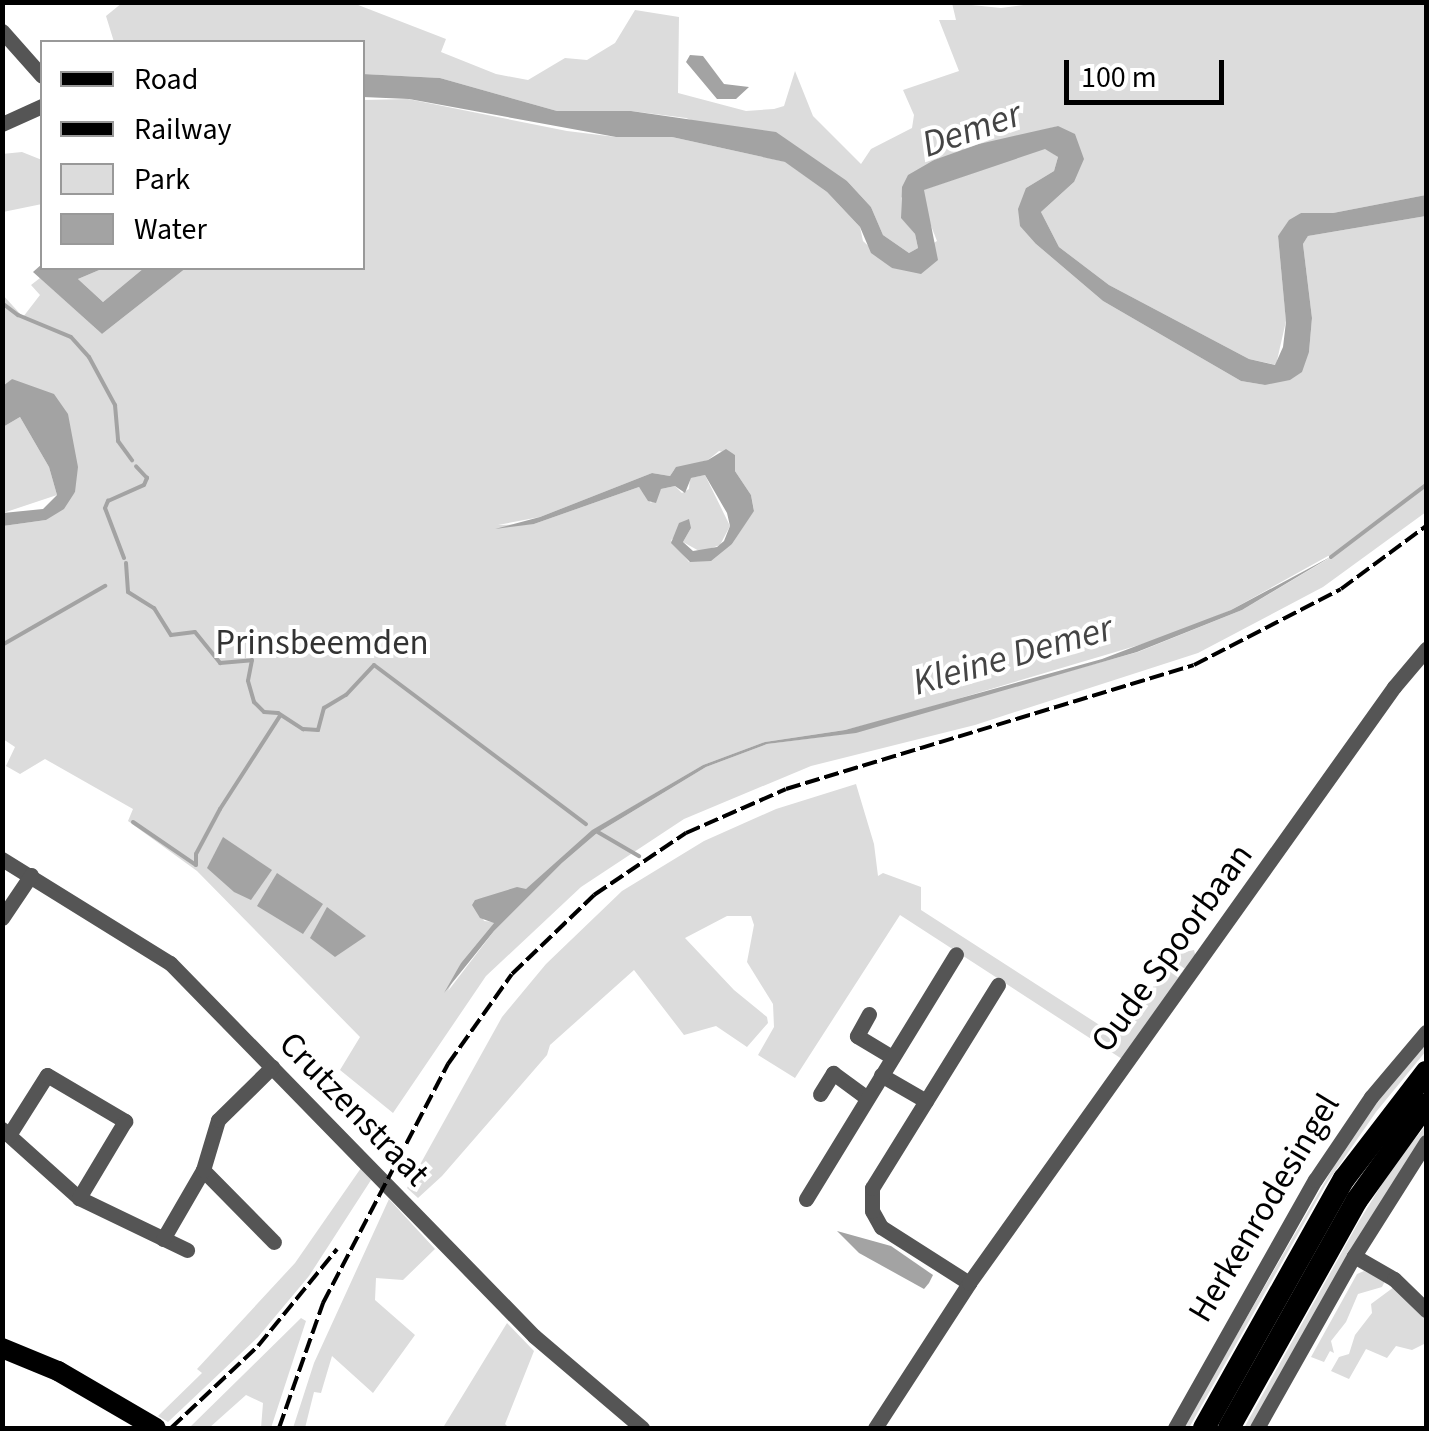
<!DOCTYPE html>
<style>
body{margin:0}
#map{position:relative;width:1429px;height:1431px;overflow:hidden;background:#fff;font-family:"Source Sans 3",sans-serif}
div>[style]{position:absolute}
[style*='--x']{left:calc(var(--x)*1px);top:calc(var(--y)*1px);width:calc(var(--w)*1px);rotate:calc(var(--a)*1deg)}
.green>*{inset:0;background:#dcdcdc}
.water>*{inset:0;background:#a3a3a3}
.stream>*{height:4px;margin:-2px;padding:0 2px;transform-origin:2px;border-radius:2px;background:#a3a3a3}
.minor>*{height:15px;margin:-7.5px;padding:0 7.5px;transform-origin:7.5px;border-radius:7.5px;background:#555}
.major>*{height:20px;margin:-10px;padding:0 10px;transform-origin:10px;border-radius:10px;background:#000}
.highway>*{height:22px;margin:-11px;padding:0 11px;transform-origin:11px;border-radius:11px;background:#000}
.rail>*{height:4px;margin-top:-2px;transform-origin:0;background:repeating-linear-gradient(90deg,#000 0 15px,transparent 0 20px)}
span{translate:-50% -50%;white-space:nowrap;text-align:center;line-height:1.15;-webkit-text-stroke:8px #fff;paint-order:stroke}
.park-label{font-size:35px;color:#333}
.street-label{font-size:35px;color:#000}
.water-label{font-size:38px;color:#444;font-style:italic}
.frame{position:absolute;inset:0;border:5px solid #000;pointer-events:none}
.legend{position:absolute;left:40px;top:40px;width:325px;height:230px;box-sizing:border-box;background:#fff;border:2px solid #999;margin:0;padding:12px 18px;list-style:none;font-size:30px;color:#000}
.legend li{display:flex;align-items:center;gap:20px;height:50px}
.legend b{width:50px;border:2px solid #999}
.scale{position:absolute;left:1064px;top:60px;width:160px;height:45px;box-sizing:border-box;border:5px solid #000;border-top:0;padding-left:12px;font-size:30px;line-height:35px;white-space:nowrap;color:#000;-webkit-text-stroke:8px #fff;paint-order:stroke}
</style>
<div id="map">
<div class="green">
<i style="clip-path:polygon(1046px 2px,1426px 3px,1426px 195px,1333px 213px,1301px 213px,1278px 236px,1286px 321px,1276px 365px,1249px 359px,1109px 285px,1059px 247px,1041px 212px,1074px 182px,1058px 126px,934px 160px,901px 198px,901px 217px,915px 234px,918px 248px,909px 253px,883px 235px,871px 207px,847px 181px,686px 118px,631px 111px,557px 111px,440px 78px,363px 74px,362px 42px,114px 42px,106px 16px,122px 3px,353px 3px,446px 39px,441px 52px,496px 74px,528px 80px,565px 58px,587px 60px,615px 43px,635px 10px,679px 17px,678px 93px,746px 111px,774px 109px,784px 106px,795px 71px,813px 116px,861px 164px,871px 149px,912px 128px,914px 115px,903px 90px,959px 71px,939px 20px,956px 20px,952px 3px,1001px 8px)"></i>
<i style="clip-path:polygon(evenodd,408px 99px,567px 131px,616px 137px,672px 137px,786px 162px,827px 192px,860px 227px,863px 241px,892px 268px,937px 241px,926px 213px,923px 190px,1045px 148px,1058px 157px,1054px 171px,1026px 188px,1036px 244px,1103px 301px,1241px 381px,1265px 385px,1309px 352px,1312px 318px,1303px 244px,1308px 236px,1426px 216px,1426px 512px,1323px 587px,1198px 653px,975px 725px,811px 766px,684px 819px,581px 887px,486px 976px,393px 1113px,340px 1070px,360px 1037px,197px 871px,128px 821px,133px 809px,45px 759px,20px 774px,6px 766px,15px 747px,3px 739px,3px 526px,46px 520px,75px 492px,12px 379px,3px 387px,2px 294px,23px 317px,40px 295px,31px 285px,40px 278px,102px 334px,186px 268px,362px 268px,363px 100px,408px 99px,719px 451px,735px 455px,735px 471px,751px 495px,754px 510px,732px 544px,689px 562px,671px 540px,691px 528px,683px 542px,701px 552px,720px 545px,730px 526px,705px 475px,690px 478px,689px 489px,682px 493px,675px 486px,661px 489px,651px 503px,639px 487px,534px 524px,498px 525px,540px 517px,652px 473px,670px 476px,674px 470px,708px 460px,719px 451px,408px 99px,1328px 556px,1333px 556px,1242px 610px,1138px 652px,837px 735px,767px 744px,706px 767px,597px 833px,562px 863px,494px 931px,448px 991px,461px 963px,495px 922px,484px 921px,475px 900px,526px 890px,593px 830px,703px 765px,765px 742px,845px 730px,900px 716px,1166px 637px,1231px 610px,1328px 556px)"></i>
<i style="clip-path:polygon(22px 152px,42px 160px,42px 204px,3px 212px,2px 154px)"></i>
<i style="clip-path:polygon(104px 268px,144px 268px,103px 302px,78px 279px)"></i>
<i style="clip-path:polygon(20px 417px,49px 467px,57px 495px,3px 513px,3px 427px)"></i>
<i style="clip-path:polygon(856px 784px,874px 844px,878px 876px,883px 873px,921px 887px,921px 910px,1115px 1035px,1180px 953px,1194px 950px,1196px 958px,1122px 1059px,900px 915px,795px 1078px,758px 1055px,774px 1027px,773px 1004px,747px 962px,754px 925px,751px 916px,727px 916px,685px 938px,734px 990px,767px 1017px,768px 1023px,747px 1047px,716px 1026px,684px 1035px,634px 970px,550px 1045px,547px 1055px,442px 1176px,418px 1198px,407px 1188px,502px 1017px,546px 964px,622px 891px,704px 841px,776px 809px)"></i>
<i style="clip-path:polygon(1426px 1043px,1426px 1051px,1376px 1112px,1325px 1186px,1189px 1428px,1183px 1428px,1360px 1121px)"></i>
<i style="clip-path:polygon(1426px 1125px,1426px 1135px,1251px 1428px,1244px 1428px,1358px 1223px,1393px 1166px)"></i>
<i style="clip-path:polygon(361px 1168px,371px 1180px,309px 1276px,258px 1337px,168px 1422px,158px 1416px,202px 1373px,197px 1369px,295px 1263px)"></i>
<i style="clip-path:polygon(389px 1199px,435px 1249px,403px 1280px,376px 1278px,375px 1300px,415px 1335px,373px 1393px,332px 1356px,321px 1393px,314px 1392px,305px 1428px,293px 1428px,314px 1363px)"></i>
<i style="clip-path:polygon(1364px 1271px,1385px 1281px,1382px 1287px,1358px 1294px,1346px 1322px,1331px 1341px,1334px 1353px,1330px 1351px,1324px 1362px,1311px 1357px,1357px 1274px)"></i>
<i style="clip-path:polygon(1394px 1287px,1426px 1319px,1426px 1343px,1412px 1350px,1396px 1346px,1387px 1358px,1366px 1349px,1349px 1379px,1331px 1371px,1339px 1357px,1349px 1354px,1355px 1335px,1372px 1313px,1371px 1304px)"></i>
<i style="clip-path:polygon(301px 1318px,306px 1321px,271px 1428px,261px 1428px,263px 1403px,246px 1395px,209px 1428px,189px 1428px)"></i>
<i style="clip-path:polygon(507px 1323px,534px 1351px,505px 1424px,509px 1428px,448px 1428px,444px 1426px)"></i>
</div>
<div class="water">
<i style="clip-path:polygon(690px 55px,703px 56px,724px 84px,749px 87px,736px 99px,717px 99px,686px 62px)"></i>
<i style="clip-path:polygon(363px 74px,440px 78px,557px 111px,631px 111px,776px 132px,847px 181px,871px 207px,883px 235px,909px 253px,918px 248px,915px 234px,901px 218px,902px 187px,908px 175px,934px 160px,979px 144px,1058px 126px,1075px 134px,1084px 159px,1074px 182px,1041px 212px,1059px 247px,1109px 285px,1249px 359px,1275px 365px,1283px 347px,1286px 322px,1278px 236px,1289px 220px,1301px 213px,1333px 213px,1426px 195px,1426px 216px,1308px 236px,1303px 244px,1312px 318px,1309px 352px,1302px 372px,1290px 380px,1265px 385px,1241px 381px,1103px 301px,1036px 244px,1020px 226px,1018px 209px,1026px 188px,1054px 171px,1058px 157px,1045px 149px,924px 190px,938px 260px,921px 274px,892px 268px,871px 253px,860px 227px,827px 192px,785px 162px,672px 137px,616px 137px,409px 99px,363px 97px)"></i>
<i style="clip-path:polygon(42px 264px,42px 268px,104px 268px,78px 279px,103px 302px,144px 268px,186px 268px,102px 334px,33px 272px)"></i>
<i style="clip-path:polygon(12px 379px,54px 394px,68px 414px,78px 467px,75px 492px,64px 509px,46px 520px,3px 526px,3px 513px,43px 509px,57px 495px,49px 467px,20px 417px,3px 427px,3px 386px)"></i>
<i style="clip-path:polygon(726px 449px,735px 455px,735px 471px,751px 495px,754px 511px,732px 544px,711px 561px,690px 562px,671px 543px,679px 523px,689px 519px,691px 528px,683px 542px,693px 551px,717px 547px,724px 541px,730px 526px,727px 513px,705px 475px,691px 478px,685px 493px,675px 486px,661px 489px,656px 503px,648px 501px,639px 487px,534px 524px,495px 529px,540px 517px,652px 473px,670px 476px,676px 467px,708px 460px)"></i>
<i style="clip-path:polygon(1334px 555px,1242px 610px,1137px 652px,856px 733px,767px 744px,706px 767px,597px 833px,562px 863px,494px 931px,444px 993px,461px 963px,494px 923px,480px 918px,472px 905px,475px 900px,517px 887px,526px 889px,592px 830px,703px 765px,765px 742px,845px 730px,1102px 659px,1231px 610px)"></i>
<i style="clip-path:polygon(223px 837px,272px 870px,251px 900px,234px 892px,207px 868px)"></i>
<i style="clip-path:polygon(277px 873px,323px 904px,303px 934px,257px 906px)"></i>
<i style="clip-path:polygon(327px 907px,366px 936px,335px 957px,310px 938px)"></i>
<i style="clip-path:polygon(837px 1231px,891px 1246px,933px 1275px,929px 1283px,924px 1289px,859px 1253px)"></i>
</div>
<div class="stream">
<i style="--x:2;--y:303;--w:20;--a:37"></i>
<i style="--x:18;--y:315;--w:57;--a:22.5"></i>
<i style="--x:71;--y:337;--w:27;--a:48"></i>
<i style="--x:89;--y:357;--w:55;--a:61.6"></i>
<i style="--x:115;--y:405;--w:36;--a:85"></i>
<i style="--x:118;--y:441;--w:24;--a:54"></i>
<i style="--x:1331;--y:557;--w:119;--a:-37.2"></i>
<i style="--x:124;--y:558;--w:53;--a:-110.8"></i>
<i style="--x:105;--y:508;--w:8;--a:-67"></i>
<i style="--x:108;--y:501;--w:39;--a:-24"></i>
<i style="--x:144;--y:485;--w:8;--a:-67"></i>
<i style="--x:147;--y:478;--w:16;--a:-133"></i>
<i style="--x:126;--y:563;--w:29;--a:86"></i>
<i style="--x:128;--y:592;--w:31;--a:32"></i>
<i style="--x:154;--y:608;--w:32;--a:58"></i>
<i style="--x:171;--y:635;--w:24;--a:-7"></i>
<i style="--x:195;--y:632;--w:40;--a:51"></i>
<i style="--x:220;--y:663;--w:32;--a:-5"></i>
<i style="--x:252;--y:660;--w:21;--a:101"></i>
<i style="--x:248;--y:681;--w:22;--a:74"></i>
<i style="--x:254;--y:702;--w:14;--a:45"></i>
<i style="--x:264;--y:712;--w:14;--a:4"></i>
<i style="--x:278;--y:713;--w:30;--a:33"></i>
<i style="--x:303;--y:729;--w:15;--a:4"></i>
<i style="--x:318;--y:730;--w:23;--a:-75"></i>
<i style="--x:324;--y:708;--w:26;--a:-31"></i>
<i style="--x:346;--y:695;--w:41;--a:-47"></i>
<i style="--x:374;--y:665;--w:265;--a:36.9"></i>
<i style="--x:2;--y:645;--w:119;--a:-29.8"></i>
<i style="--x:133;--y:822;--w:76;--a:34.3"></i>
<i style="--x:196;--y:865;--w:11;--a:-90"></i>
<i style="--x:196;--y:854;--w:51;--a:-61.9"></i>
<i style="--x:220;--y:809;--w:111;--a:-57.2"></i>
<i style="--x:596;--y:831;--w:50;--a:30.2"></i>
</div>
<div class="minor">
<i style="--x:2;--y:31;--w:60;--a:48.4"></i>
<i style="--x:2;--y:124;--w:44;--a:-24.2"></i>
<i style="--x:2;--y:859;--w:198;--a:31.8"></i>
<i style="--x:170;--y:963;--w:521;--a:45.7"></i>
<i style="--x:534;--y:1336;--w:142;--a:40.4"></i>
<i style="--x:2;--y:918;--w:52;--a:-56"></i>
<i style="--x:869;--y:1014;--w:25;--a:119"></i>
<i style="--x:857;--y:1036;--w:41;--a:31"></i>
<i style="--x:881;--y:1075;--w:52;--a:30"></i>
<i style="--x:820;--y:1094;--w:25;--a:-58"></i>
<i style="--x:833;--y:1073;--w:42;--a:36.3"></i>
<i style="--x:2;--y:1129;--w:103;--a:41.9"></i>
<i style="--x:79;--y:1198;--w:120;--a:25.7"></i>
<i style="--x:9;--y:1135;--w:71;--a:-57.7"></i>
<i style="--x:47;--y:1075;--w:91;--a:30.5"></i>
<i style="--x:125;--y:1121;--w:90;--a:120.9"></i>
<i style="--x:203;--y:1170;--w:101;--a:45.4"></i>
<i style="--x:806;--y:1199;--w:287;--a:-58.5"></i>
<i style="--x:163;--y:1239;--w:80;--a:-59.9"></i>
<i style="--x:203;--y:1170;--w:52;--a:-73.3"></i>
<i style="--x:218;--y:1120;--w:76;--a:-44.5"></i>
<i style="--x:1354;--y:1256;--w:46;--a:29.9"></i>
<i style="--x:1394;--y:1279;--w:45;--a:44.1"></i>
<i style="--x:969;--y:1283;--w:104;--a:-147.5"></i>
<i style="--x:881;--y:1227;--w:18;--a:-119"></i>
<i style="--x:872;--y:1211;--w:23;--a:-90"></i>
<i style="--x:872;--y:1188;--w:239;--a:-58.2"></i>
<i style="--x:875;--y:1428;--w:173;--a:-57"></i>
<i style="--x:969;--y:1283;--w:732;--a:-54.51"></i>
<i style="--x:1394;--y:687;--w:50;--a:-49.9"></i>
<i style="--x:1175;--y:1428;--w:285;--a:-60.6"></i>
<i style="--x:1315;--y:1180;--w:100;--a:-56"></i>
<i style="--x:1371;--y:1097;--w:85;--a:-49.8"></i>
<i style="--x:1257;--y:1428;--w:197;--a:-60.6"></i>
<i style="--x:1354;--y:1256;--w:135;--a:-57.7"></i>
</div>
<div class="major">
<i style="--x:2;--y:1348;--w:61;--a:22.3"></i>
<i style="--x:58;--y:1371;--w:113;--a:30.2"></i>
</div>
<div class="highway">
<i style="--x:1204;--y:1428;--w:286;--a:-60.7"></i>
<i style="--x:1344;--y:1179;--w:135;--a:-52.5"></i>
<i style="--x:1229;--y:1428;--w:261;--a:-60.7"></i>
<i style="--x:1357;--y:1200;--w:118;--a:-54.3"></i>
</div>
<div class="rail">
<i style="--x:171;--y:1428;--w:120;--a:-43.3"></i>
<i style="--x:258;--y:1346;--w:125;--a:-50.8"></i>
<i style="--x:279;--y:1428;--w:133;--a:-70.6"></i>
<i style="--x:323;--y:1303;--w:270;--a:-62.4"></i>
<i style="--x:448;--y:1064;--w:110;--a:-54.6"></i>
<i style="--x:512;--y:974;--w:114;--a:-43.9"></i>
<i style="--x:594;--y:895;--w:111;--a:-34"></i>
<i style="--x:686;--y:833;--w:109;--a:-23.7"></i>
<i style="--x:786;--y:789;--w:426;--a:-16.9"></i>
<i style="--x:1194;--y:665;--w:165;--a:-27.3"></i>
<i style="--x:1341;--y:589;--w:106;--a:-36.5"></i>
</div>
<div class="park-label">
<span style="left:322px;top:643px">Prinsbeemden</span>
</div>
<div class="street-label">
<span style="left:1172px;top:948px;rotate:-54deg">Oude Spoorbaan</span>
<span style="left:354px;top:1109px;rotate:46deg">Crutzenstraat</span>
<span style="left:1264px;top:1208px;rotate:-59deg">Herkenrodesingel</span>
</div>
<div class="water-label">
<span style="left:972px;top:130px;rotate:-19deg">Demer</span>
<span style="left:1013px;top:656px;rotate:-16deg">Kleine Demer</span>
</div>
<div class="frame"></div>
<ul class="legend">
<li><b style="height:12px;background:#000"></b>Road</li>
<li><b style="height:12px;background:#000"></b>Railway</li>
<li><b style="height:28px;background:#dcdcdc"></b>Park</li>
<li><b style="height:28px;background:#a3a3a3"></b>Water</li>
</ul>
<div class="scale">100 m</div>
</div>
